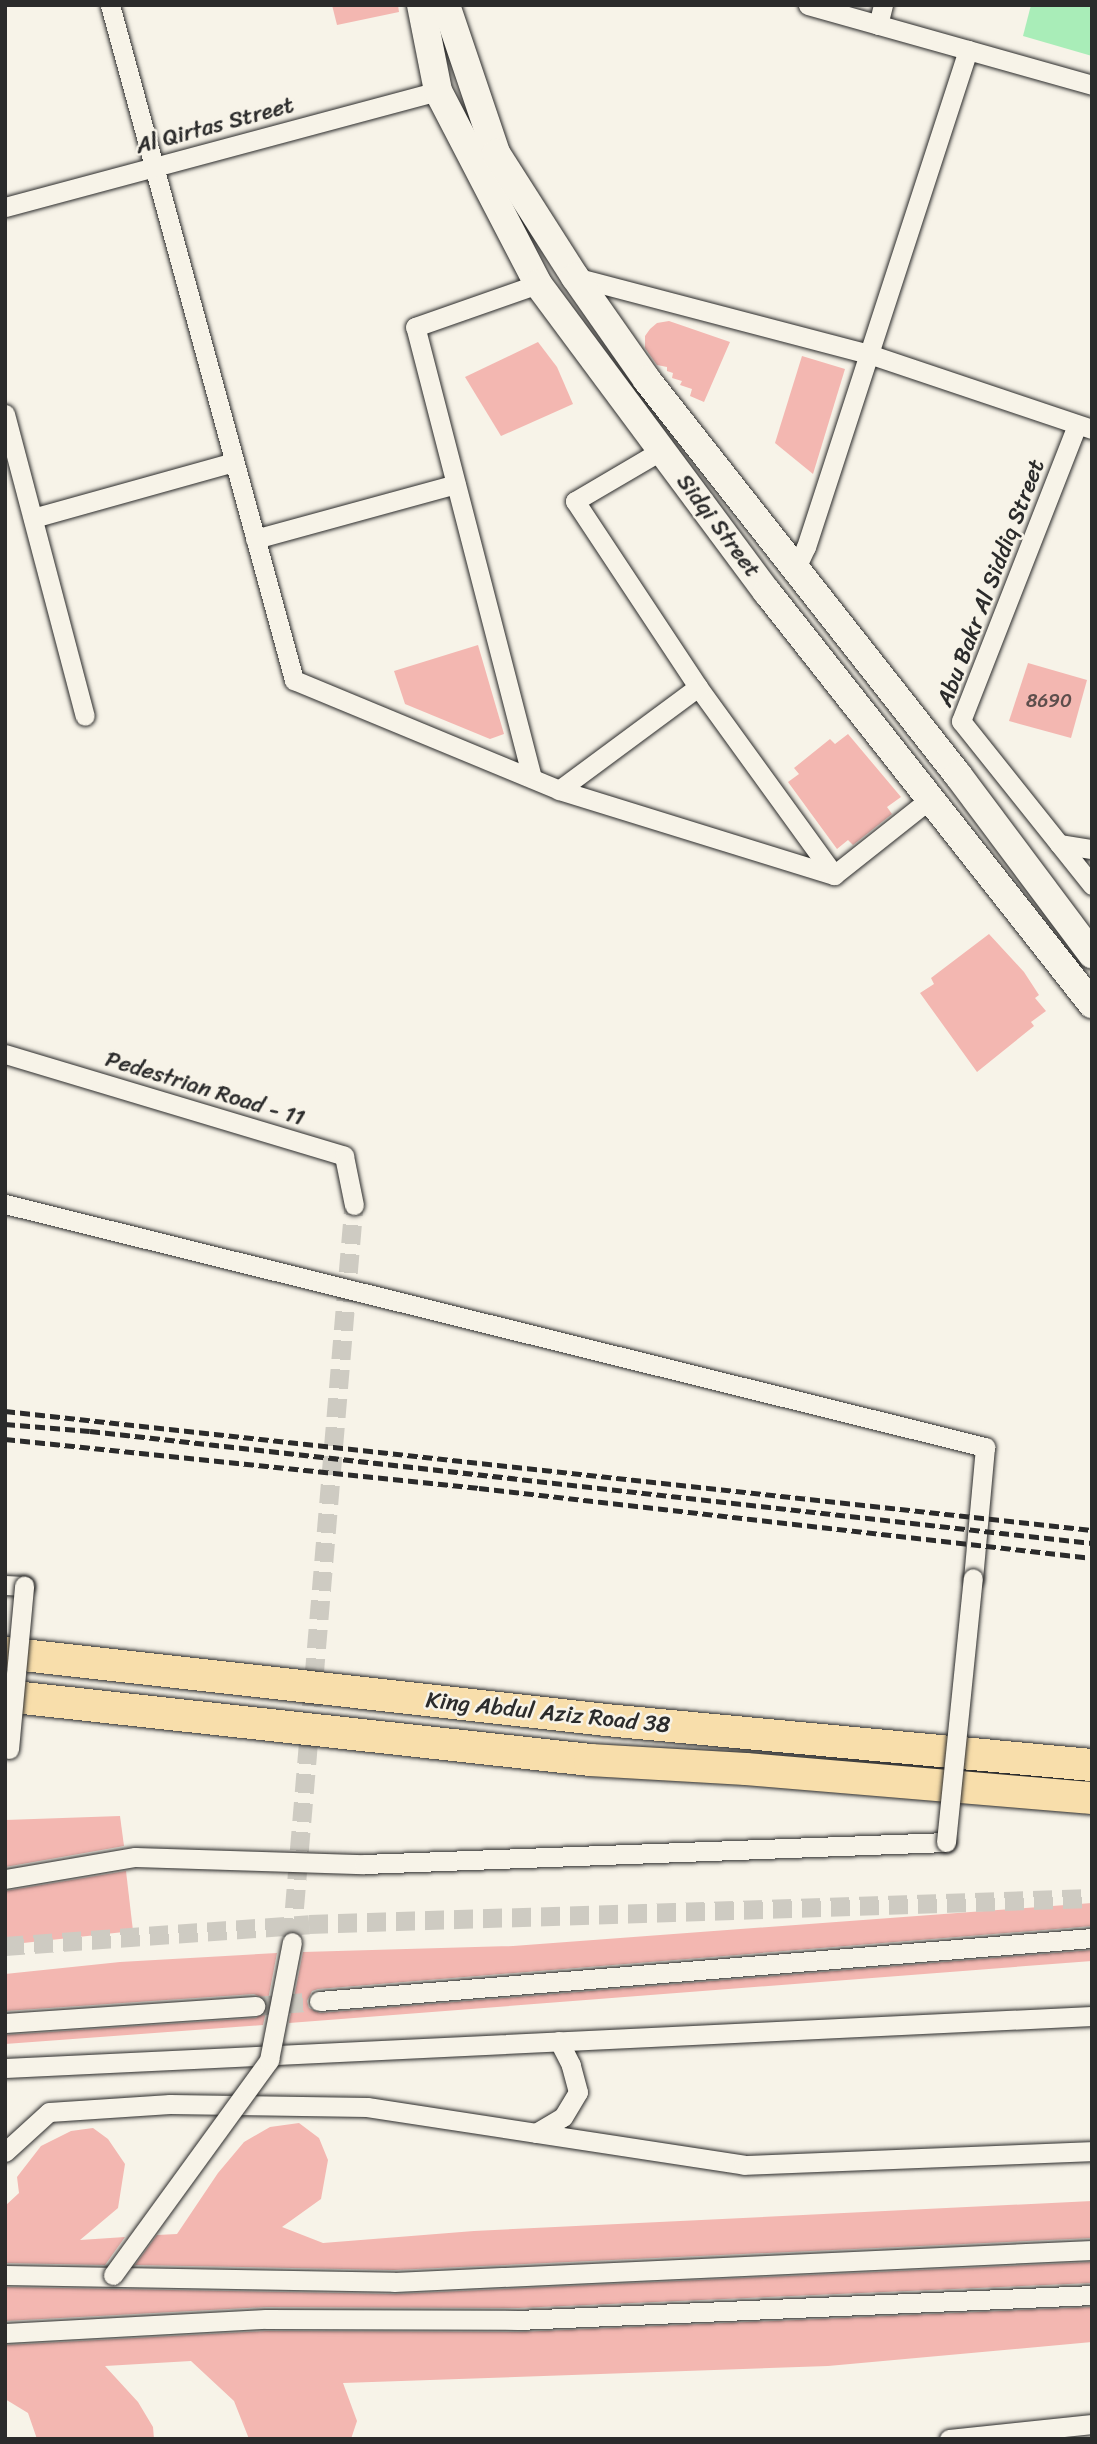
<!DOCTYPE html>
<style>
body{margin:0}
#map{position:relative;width:1097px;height:2444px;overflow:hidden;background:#f7f3e8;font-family:Sriracha,sans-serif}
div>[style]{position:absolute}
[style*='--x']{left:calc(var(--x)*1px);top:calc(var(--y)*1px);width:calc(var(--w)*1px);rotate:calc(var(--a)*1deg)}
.green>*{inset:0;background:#a9edb8}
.building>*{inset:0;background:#f3b7b1}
.street-tunnel>*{height:19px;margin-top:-9.5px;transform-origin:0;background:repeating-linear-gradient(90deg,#cecbc2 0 19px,transparent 0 29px)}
.roads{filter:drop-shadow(0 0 2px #2b2b2b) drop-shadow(0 0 2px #2b2b2b)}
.street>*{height:19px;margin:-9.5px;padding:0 9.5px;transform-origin:9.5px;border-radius:9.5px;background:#f7f3e8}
.secondary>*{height:28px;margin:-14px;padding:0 14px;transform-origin:14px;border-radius:14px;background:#f7f3e8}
.primary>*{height:32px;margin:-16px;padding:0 16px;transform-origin:16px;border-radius:16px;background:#f8deab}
.rail>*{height:5px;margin-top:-2.5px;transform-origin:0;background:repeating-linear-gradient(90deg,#2b2b2b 0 10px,transparent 0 15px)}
.bridges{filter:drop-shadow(0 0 2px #2b2b2b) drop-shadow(0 0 2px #2b2b2b)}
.street-bridge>*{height:19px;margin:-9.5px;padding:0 9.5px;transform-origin:9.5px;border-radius:9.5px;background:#f7f3e8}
span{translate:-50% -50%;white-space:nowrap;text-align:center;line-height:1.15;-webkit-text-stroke:5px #f7f3e8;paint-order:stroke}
.number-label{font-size:19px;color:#5d4e4c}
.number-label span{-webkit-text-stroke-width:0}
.street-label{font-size:23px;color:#2b2b2b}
.frame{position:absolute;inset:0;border:7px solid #2b2b2b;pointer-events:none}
</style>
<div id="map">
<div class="green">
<i style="clip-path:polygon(1031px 5px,1092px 5px,1092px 56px,1023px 36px)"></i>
</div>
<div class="building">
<i style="clip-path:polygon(332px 5px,398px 5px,399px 12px,337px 25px)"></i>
<i style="clip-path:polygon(669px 321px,730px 342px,704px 402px,690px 396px,692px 389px,680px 385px,682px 381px,672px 378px,673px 373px,667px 371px,667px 367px,657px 365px,645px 348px,645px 336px,650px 329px,657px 323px)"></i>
<i style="clip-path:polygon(538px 342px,557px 367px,573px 404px,501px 436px,465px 377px)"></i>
<i style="clip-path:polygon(802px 356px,845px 369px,813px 474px,775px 443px)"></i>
<i style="clip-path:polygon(478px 645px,504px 734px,490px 739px,405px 704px,394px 671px)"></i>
<i style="clip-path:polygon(1028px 663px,1087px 680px,1071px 738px,1009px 721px)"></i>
<i style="clip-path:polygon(848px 734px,901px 797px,887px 807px,892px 814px,853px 845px,848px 840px,837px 849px,788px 782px,799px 774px,794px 768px,830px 739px,835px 744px)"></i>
<i style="clip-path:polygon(989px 934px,1024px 972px,1039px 995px,1035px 998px,1046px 1011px,1031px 1022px,1034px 1026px,977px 1072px,920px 993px,934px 984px,931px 978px)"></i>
<i style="clip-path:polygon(120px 1816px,124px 1846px,5px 1867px,5px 1820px)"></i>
<i style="clip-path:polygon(126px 1871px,133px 1931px,5px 1945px,5px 1891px)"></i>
<i style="clip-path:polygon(1092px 1903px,1092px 1926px,318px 1989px,312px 1991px,307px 2001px,309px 2008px,320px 2013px,1092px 1950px,1092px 1961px,289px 2023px,303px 1952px,513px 1946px)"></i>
<i style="clip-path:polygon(277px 1953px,267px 2005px,265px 1999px,254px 1994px,5px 2011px,5px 1974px,120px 1962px)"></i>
<i style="clip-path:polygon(266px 2011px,263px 2025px,5px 2044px,5px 2035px,256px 2018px)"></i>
<i style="clip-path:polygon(299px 2123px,319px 2138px,328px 2160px,321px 2199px,282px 2227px,323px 2243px,474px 2231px,1092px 2201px,1092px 2238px,394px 2270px,135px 2265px,157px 2235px,177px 2234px,218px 2173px,244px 2142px,270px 2127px)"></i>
<i style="clip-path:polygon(93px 2128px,108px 2139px,125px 2164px,118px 2208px,80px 2240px,125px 2237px,105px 2265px,5px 2263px,5px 2206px,19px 2193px,17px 2177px,41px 2146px,71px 2131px)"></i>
<i style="clip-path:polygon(1092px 2262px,1092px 2283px,518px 2308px,266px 2307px,5px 2321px,5px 2287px,394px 2294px)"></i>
<i style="clip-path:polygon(1092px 2307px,1092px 2342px,828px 2366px,343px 2383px,357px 2421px,351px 2439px,249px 2439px,234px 2401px,191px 2361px,105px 2366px,138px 2402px,153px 2427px,154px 2439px,37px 2439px,28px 2413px,5px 2399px,5px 2345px,266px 2331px,519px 2332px)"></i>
</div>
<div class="street-tunnel">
<i style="--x:292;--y:1937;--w:735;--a:-85.16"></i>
<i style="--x:5;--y:1946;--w:305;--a:-4.1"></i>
<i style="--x:309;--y:1924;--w:783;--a:-1.9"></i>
<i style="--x:255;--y:2006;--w:64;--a:-4.5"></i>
</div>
<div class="roads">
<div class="street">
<i style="--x:110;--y:5;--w:700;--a:74.75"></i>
<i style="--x:294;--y:680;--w:287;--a:22.5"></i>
<i style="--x:559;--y:790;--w:288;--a:17.2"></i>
<i style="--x:808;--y:5;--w:295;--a:15.7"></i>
<i style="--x:878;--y:25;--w:21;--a:-76"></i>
<i style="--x:5;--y:207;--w:448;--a:-15"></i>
<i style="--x:575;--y:277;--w:304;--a:14.7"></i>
<i style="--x:869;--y:354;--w:235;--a:18.6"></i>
<i style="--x:5;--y:414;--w:312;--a:75.2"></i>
<i style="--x:1077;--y:425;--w:318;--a:111.4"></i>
<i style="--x:961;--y:721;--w:210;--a:51.4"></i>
<i style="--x:662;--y:450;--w:101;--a:149.6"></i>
<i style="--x:575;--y:501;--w:223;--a:56.5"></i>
<i style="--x:698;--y:687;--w:232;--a:54.1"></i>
<i style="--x:33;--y:518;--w:209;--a:-15.6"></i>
<i style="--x:255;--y:539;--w:208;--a:-15.3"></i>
<i style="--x:796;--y:568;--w:23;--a:-65"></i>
<i style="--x:806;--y:547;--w:523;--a:-71.95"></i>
<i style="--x:532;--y:778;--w:466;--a:-104.5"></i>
<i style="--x:415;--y:327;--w:130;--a:-19.3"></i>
<i style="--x:559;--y:790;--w:173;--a:-36.5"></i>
<i style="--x:1059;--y:844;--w:33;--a:9"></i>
<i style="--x:834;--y:875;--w:122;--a:-38.4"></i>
<i style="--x:5;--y:1054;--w:354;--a:16.7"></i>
<i style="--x:344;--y:1156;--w:50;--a:78.5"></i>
<i style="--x:5;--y:1204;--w:1010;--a:13.93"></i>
<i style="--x:985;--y:1447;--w:132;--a:95.2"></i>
<i style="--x:5;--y:1585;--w:19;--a:3"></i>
<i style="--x:5;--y:1879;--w:132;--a:-9.6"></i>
<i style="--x:135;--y:1857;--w:229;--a:1.8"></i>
<i style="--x:364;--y:1864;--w:582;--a:-2.16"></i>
<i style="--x:319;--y:2001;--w:776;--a:-4.66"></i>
<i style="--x:5;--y:2023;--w:251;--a:-3.9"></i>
<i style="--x:5;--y:2068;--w:1088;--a:-2.74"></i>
<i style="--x:536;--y:2133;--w:31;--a:-31"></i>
<i style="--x:563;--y:2117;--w:29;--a:-59"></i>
<i style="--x:578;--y:2092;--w:28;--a:-105"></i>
<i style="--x:571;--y:2065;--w:27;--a:-117"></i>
<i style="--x:5;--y:2152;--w:59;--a:-42.3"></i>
<i style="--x:49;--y:2112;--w:121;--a:-3.8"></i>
<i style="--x:170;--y:2104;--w:197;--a:0.9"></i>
<i style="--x:367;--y:2107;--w:381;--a:8.7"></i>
<i style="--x:744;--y:2165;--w:348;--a:-2.3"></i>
<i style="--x:5;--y:2275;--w:389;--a:1"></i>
<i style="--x:394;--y:2282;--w:699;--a:-2.62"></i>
<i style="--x:5;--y:2333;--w:261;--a:-3.1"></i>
<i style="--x:266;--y:2319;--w:252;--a:0.2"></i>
<i style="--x:518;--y:2320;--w:575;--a:-2.49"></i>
<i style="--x:949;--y:2439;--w:144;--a:-6"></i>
</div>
<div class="secondary">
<i style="--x:421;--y:5;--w:88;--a:78.8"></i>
<i style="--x:438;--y:91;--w:217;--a:62.6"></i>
<i style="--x:538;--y:284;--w:384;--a:53.4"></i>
<i style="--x:767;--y:592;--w:525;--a:51.73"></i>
<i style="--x:446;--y:5;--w:156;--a:71.3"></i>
<i style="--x:496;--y:153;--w:147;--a:57.5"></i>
<i style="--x:575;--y:277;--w:126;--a:55"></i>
<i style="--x:647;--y:380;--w:503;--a:51.79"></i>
<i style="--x:958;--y:775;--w:224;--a:53.2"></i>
</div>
<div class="primary">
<i style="--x:5;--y:1653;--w:605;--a:6.36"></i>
<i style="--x:606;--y:1720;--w:488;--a:5.3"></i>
<i style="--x:5;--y:1696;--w:588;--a:6.24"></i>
<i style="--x:590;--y:1760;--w:156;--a:3.3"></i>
<i style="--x:746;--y:1769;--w:347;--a:4.8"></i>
</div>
</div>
<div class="rail">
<i style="--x:5;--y:1411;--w:1093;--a:6.25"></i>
<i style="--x:5;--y:1424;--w:85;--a:4.7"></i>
<i style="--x:90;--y:1431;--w:1008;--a:6.38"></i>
<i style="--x:5;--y:1439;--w:477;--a:5.9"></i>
<i style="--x:479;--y:1488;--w:617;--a:6.51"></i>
</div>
<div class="bridges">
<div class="street-bridge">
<i style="--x:9;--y:1749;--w:164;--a:-84.7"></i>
<i style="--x:946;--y:1842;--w:265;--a:-84.2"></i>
<i style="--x:113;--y:2275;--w:266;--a:-54"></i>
<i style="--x:269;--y:2060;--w:120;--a:-79"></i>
</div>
</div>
<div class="number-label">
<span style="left:1049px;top:701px">8690</span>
</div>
<div class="street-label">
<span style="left:215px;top:126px;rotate:-15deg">Al Qirtas Street</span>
<span style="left:718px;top:526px;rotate:53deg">Sidqi Street</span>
<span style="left:991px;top:583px;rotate:-69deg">Abu Bakr Al Siddiq Street</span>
<span style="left:205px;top:1089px;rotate:17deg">Pedestrian Road - 11</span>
<span style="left:548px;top:1713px;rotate:6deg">King Abdul Aziz Road 38</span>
</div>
<div class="frame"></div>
</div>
